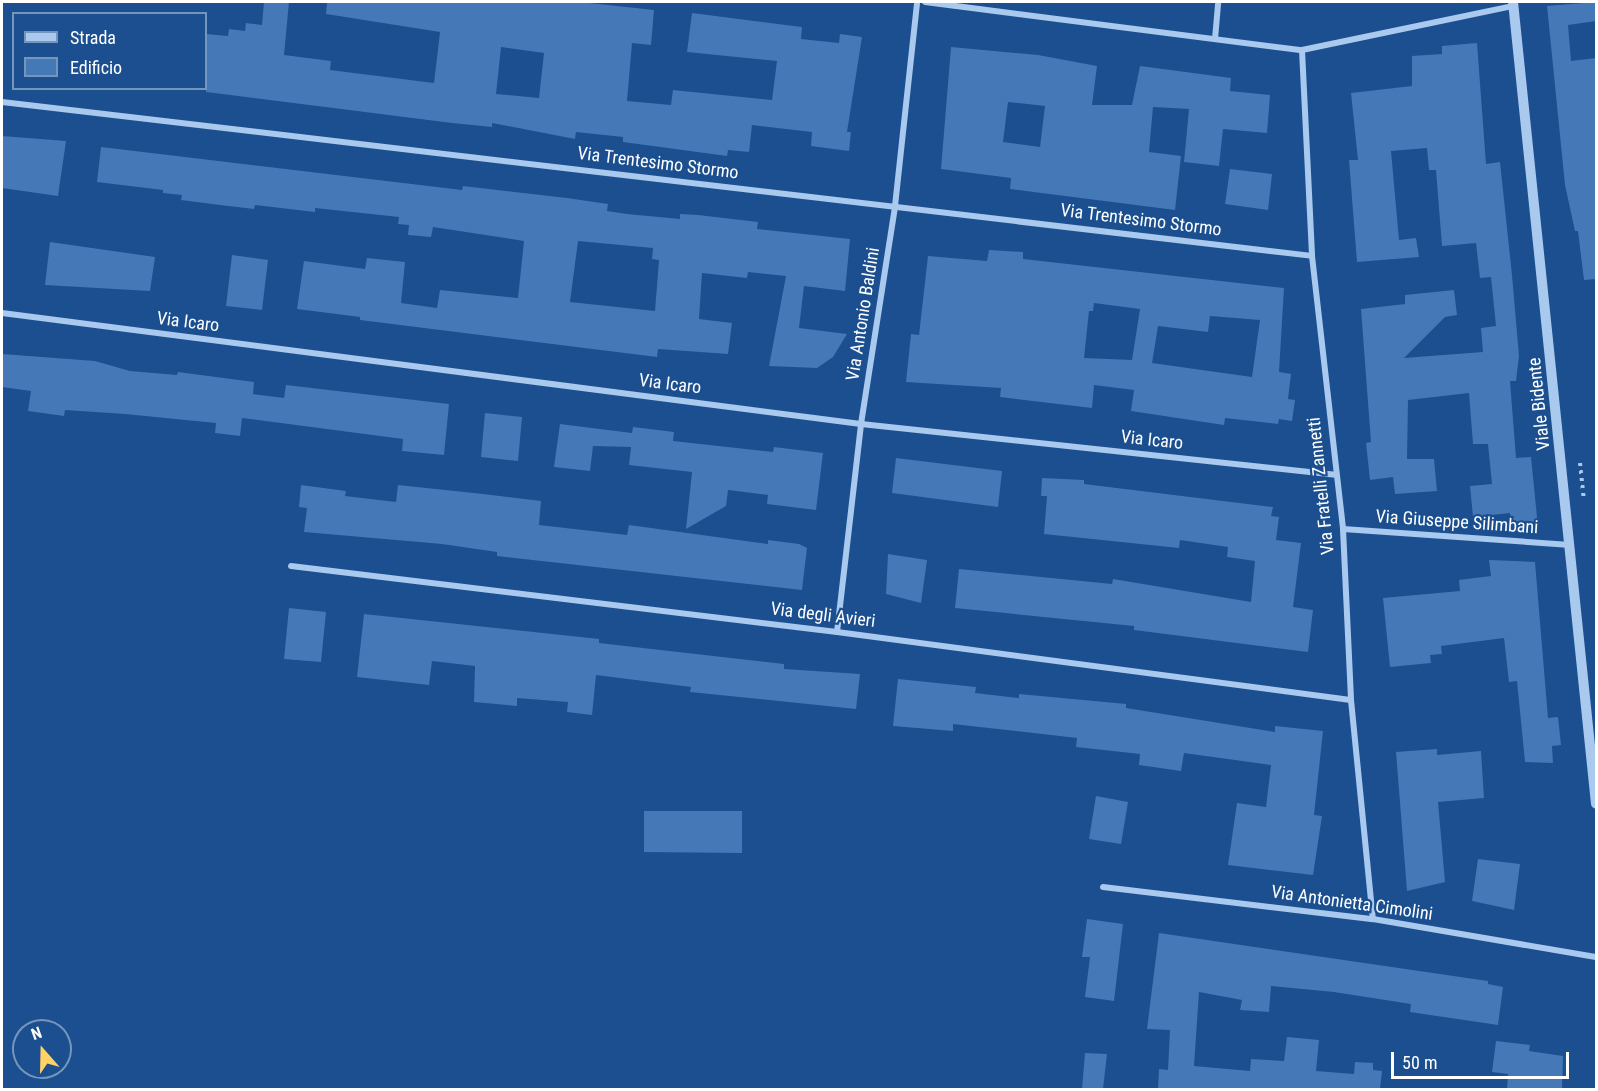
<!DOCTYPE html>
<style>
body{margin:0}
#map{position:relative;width:1598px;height:1091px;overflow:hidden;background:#1b4f8f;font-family:"Roboto Condensed",sans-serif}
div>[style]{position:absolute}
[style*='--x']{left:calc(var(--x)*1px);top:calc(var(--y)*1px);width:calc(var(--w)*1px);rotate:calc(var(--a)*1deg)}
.building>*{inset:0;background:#4478b7}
.path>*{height:4px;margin-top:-2px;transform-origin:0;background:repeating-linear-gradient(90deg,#a9c9ee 0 3px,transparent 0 7.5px)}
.minor>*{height:6px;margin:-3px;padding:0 3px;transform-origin:3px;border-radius:3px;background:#a9c9ee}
.tertiary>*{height:10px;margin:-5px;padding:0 5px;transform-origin:5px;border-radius:5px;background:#a9c9ee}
span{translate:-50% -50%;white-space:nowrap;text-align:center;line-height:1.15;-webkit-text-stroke:4.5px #1b4f8f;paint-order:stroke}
.street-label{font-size:18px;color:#fff}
.frame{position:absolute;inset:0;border:3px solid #fff;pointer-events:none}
.legend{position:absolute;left:12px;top:12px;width:195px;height:78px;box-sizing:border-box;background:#1b4f8f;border:2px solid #7695bc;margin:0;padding:8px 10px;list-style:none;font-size:18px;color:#fff}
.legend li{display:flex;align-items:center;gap:12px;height:30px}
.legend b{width:30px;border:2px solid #7695bc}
.north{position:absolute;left:12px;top:1019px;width:60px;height:60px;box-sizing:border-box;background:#1b4f8f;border:2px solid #7695bc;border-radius:50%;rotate:340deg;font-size:16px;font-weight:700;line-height:24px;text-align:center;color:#fff}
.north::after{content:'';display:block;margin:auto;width:21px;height:27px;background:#ffd166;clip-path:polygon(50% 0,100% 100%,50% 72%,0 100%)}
.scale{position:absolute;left:1391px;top:1052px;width:178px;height:27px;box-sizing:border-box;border:3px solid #fff;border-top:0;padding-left:8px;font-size:18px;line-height:21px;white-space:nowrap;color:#fff;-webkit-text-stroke:4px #1b4f8f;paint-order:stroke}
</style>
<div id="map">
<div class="building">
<i style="clip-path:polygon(evenodd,264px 2px,289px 2px,284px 55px,331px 61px,330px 70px,434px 83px,440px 32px,326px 14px,327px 2px,580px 2px,654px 10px,651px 45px,632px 43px,627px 101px,671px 105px,673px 90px,772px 100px,777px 61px,687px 52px,692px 13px,802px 27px,801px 39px,839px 43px,840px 34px,862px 37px,847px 132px,851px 132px,849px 151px,811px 146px,812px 132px,752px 125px,749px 152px,728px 150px,727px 156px,623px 142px,623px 137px,576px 132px,575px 139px,492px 123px,492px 127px,452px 123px,206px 92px,206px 34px,228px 36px,229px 29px,245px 31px,246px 23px,262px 25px,264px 2px,501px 47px,544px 53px,539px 98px,496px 94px,501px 47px)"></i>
<i style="clip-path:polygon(1596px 2px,1596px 21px,1568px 25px,1571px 61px,1596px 58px,1596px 279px,1584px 280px,1578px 231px,1575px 231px,1565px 185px,1547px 6px)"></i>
<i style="clip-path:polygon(1477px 43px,1486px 164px,1500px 162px,1512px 275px,1519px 356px,1516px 381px,1510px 381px,1516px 458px,1531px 457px,1538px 527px,1511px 529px,1510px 513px,1473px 517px,1470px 486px,1492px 484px,1488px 444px,1473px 444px,1469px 393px,1408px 400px,1407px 459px,1434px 459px,1437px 491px,1395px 494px,1393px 477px,1370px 480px,1366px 443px,1371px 442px,1361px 309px,1405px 304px,1405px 295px,1454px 290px,1457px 315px,1445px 317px,1404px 358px,1483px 352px,1481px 328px,1496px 326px,1491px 277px,1480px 278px,1476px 243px,1442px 246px,1436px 170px,1429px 170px,1427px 148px,1391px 151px,1399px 240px,1416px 238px,1419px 257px,1357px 262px,1349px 160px,1358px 160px,1351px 93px,1412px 86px,1412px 56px,1442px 54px,1442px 46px)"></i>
<i style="clip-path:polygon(evenodd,951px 47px,1038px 55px,1097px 66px,1092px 105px,1132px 105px,1140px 66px,1231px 78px,1230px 91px,1270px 95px,1267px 133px,1223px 129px,1219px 166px,1184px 162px,1189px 109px,1153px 107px,1149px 152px,1181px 156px,1175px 210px,1010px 189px,1011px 178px,941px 169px,951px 47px,1008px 102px,1045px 106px,1040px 147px,1003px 142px,1008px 102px)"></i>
<i style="clip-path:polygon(2px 136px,66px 141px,58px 196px,2px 188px)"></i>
<i style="clip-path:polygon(evenodd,101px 147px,462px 190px,463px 186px,567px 198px,608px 204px,607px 211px,627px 214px,680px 219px,680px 214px,698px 215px,758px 222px,757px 229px,850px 239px,845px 291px,804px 286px,799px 328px,847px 334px,833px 357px,817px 368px,769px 366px,786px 276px,748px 272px,747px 278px,702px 273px,699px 319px,732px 323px,728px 354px,658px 349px,657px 357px,360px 320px,360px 317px,297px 309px,304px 261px,365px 269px,367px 258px,405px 262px,401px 303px,437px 308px,440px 290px,518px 298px,524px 241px,433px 227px,431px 237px,408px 235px,409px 225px,398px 224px,399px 217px,315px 208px,315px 212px,255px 205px,254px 209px,220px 205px,181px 200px,182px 195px,163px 193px,163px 190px,97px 182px,101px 147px,578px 241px,653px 248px,652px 259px,659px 260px,655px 311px,570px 302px,578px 241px)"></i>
<i style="clip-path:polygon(1230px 169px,1272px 174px,1268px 210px,1225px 204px)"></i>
<i style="clip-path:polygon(50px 242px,155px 257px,150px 291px,45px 285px)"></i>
<i style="clip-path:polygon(evenodd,989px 250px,1023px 252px,1023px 259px,1284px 288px,1279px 372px,1291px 374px,1288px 399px,1295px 400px,1292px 421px,1279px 419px,1278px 424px,1225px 418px,1224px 425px,1131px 411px,1134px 390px,1094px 385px,1092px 408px,1000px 397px,1001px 388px,906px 382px,911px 334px,919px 335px,928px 256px,987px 261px,989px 250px,1094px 303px,1140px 309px,1132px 360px,1084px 358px,1089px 311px,1093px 311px,1094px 303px,989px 250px,1210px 316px,1260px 320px,1252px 377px,1152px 363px,1158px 326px,1208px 332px,1210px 316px)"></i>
<i style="clip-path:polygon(232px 255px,268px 260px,262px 310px,226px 306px)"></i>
<i style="clip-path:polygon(2px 354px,95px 361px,130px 371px,177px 375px,178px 372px,254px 382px,253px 394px,284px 398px,286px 385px,449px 404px,444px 455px,402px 451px,403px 439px,242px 418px,240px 436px,215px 433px,216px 423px,125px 414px,65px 410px,64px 416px,28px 411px,31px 391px,2px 387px)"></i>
<i style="clip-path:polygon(485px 413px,522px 417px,518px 461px,481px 457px)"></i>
<i style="clip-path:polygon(560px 424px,632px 433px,633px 427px,674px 432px,673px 441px,773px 452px,774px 447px,823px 453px,816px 510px,767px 504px,768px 495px,728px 490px,726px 506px,686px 529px,692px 472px,629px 465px,631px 447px,593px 446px,590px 471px,554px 467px)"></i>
<i style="clip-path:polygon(896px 458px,1002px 471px,998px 507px,892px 493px)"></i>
<i style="clip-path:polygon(1042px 478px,1084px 480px,1084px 484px,1273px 507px,1271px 516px,1279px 517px,1276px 540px,1301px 543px,1293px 607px,1313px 610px,1308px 652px,1134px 630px,1134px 626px,955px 608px,959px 569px,1112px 584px,1113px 579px,1251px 602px,1255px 561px,1227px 557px,1228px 547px,1180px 540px,1179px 548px,1044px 534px,1047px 496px,1041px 496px)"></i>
<i style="clip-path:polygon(301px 485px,346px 491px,345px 496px,396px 502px,398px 485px,483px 494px,541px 501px,539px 525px,627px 535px,629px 525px,768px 544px,768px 540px,799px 544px,807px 548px,802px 590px,497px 556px,497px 552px,442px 544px,304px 532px,307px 508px,299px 507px)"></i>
<i style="clip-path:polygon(888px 554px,927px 560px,921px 603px,886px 594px)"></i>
<i style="clip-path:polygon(1489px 560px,1535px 562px,1548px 718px,1558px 717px,1561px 745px,1552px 746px,1553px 763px,1525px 762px,1517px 681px,1509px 682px,1504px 638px,1441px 646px,1442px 654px,1430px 655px,1431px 663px,1390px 667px,1383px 598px,1460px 591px,1459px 580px,1491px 576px)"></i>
<i style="clip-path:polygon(289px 608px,326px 612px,321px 662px,284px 659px)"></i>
<i style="clip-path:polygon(364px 614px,599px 639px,599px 643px,784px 664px,784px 669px,860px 674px,856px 709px,690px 692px,691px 687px,596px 675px,592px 715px,567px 712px,568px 702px,517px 698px,517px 706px,474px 702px,475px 666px,432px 661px,429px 685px,357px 677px)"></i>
<i style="clip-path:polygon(898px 679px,976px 687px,975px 693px,1019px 698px,1019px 694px,1126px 704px,1126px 708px,1275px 732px,1275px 726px,1323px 731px,1314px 815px,1322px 816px,1313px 875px,1228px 865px,1237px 803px,1266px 807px,1271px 765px,1184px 753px,1181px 771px,1139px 765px,1140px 754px,1076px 747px,1077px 738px,953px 724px,953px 731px,893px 726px)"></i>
<i style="clip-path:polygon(1437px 749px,1437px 755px,1481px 751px,1484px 798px,1438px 802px,1445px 882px,1407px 891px,1396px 752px)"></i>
<i style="clip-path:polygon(1096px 796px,1128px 802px,1121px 844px,1089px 839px)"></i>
<i style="clip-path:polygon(644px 811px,742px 811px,742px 853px,644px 852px)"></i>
<i style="clip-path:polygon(1478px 859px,1520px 864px,1514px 910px,1472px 901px)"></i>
<i style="clip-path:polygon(1087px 919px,1123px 924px,1114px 1001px,1085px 997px,1090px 957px,1082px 957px)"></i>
<i style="clip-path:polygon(1159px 933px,1488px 981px,1488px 984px,1503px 987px,1498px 1025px,1410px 1012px,1411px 1004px,1334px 992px,1271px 986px,1269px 1012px,1240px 1010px,1242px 1000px,1199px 992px,1194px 1066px,1250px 1071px,1251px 1059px,1284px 1061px,1287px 1037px,1319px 1040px,1316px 1071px,1354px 1074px,1355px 1062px,1373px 1063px,1373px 1070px,1382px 1071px,1380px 1089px,1158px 1089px,1159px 1069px,1168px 1070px,1170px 1030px,1147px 1029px)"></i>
<i style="clip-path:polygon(1496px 1041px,1530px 1045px,1529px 1051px,1563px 1056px,1562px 1089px,1507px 1089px,1508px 1074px,1492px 1072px)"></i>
<i style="clip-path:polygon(1085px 1053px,1107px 1054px,1103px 1089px,1082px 1089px)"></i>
</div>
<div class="path">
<i style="--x:1580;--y:463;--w:37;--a:84"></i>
</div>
<div class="minor">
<i style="--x:925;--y:2;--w:380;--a:7.3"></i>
<i style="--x:1302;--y:50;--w:216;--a:-11.8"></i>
<i style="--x:1215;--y:39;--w:37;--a:-85"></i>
<i style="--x:1302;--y:50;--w:206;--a:87.2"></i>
<i style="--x:1312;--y:256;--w:275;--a:83.5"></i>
<i style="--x:1343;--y:529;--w:171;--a:87.3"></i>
<i style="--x:1351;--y:700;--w:220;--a:84.3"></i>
<i style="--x:2;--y:102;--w:1319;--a:6.7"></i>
<i style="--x:2;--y:313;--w:866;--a:7.36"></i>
<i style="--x:861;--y:424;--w:477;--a:6.1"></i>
<i style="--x:1343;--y:529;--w:228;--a:4"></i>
<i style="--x:291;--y:566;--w:550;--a:6.89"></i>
<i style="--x:837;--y:632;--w:518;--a:7.54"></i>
<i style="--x:837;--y:632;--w:209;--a:-83.4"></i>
<i style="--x:861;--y:424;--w:221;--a:-81.1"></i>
<i style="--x:895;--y:206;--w:205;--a:-83.8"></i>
<i style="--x:1103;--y:887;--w:272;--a:6.8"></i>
<i style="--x:1373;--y:919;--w:226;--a:9.7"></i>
</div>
<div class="tertiary">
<i style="--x:1513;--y:2;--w:806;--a:84.09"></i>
</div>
<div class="street-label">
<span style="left:658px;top:163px;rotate:7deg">Via Trentesimo Stormo</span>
<span style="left:1141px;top:220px;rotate:7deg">Via Trentesimo Stormo</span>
<span style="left:863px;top:314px;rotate:-81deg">Via Antonio Baldini</span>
<span style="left:188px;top:322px;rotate:7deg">Via Icaro</span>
<span style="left:670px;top:384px;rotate:7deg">Via Icaro</span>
<span style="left:1539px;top:404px;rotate:-96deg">Viale Bidente</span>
<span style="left:1152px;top:440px;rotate:6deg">Via Icaro</span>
<span style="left:1321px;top:486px;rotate:-96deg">Via Fratelli Zannetti</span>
<span style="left:1457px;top:522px;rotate:4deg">Via Giuseppe Silimbani</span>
<span style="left:823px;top:615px;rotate:7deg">Via degli Avieri</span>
<span style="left:1352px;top:903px;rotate:8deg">Via Antonietta Cimolini</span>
</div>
<div class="frame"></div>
<ul class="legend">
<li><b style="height:8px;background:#a9c9ee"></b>Strada</li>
<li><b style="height:16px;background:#4478b7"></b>Edificio</li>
</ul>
<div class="north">N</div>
<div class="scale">50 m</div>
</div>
